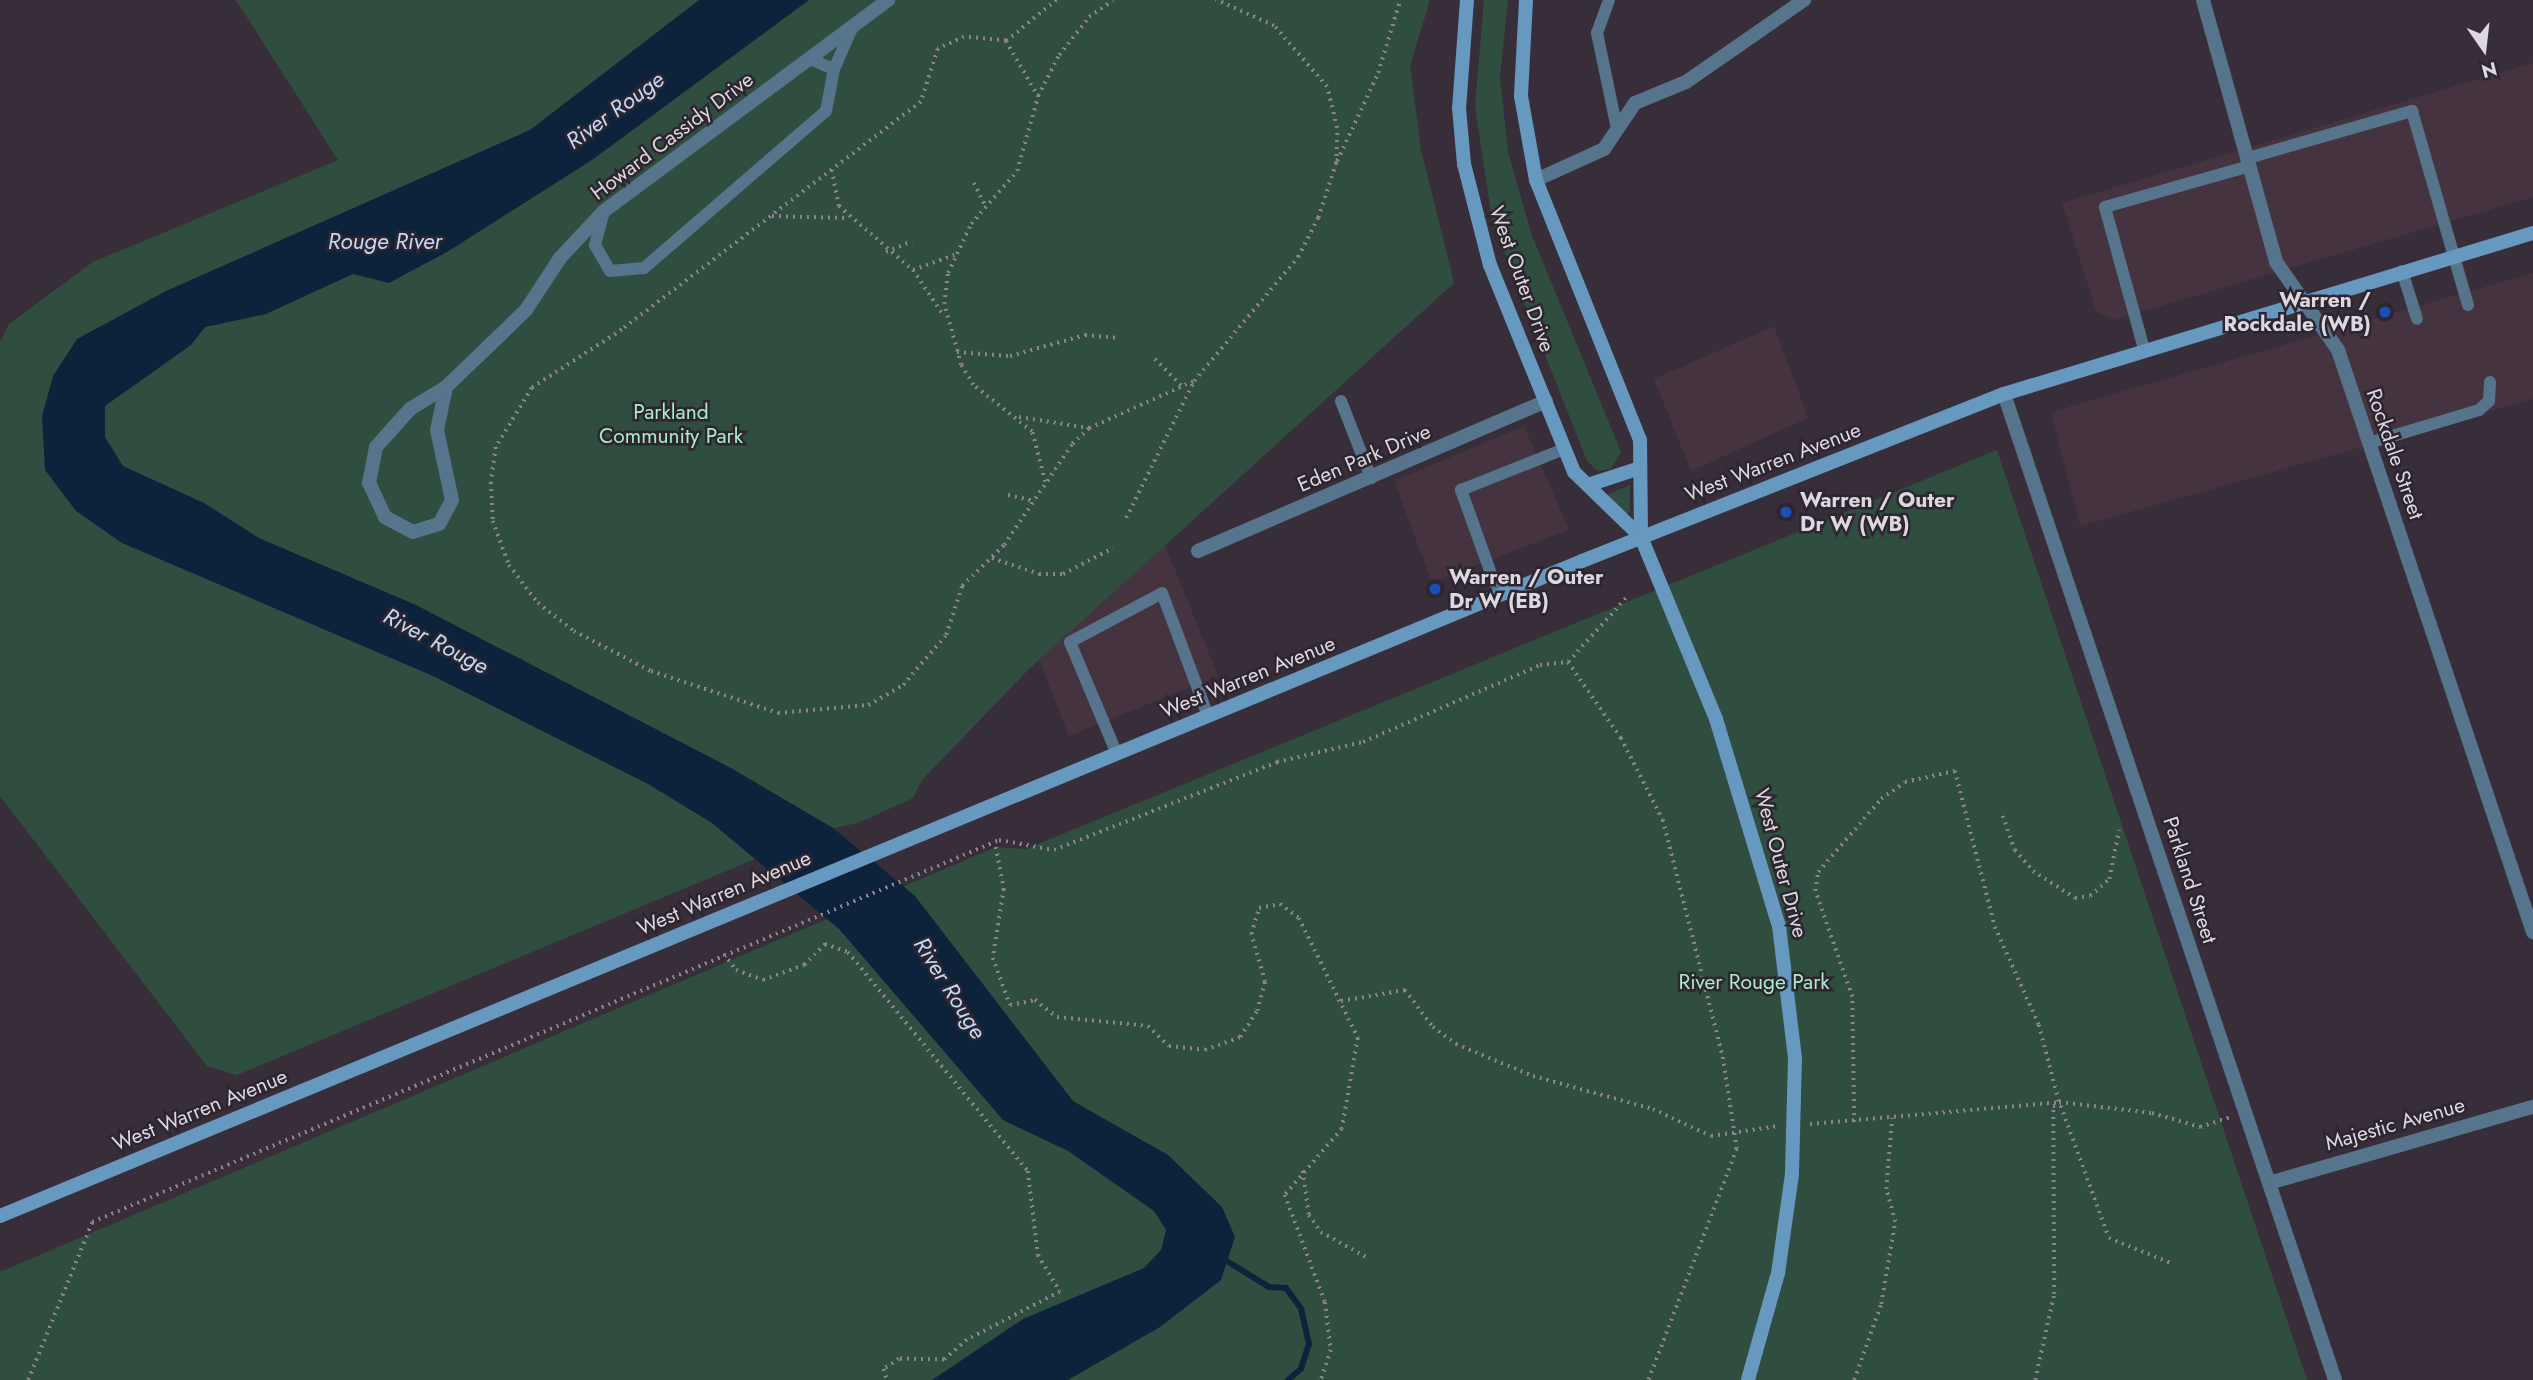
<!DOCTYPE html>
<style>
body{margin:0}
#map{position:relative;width:2533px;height:1380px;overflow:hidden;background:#372e3a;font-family:Jost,sans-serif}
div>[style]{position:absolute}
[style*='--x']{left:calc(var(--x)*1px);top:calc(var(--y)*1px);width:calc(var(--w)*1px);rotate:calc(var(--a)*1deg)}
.commercial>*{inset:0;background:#45343f}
.green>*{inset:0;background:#304e3f}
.water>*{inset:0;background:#0d233c}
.stream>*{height:6px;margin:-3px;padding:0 3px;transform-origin:3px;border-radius:3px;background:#0d233c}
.path>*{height:3.5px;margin-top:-1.75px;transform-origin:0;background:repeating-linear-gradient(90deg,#8b838d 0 2px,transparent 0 7px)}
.service>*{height:12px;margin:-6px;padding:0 6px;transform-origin:6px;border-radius:6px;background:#56748c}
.minor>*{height:14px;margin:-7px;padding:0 7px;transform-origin:7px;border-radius:7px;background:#56748c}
.secondary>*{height:14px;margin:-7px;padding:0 7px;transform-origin:7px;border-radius:7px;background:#6798bf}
.dots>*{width:19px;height:19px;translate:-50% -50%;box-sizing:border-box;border:4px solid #2d2530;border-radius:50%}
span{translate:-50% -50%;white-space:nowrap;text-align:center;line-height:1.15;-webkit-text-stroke:5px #2d2530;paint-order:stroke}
.street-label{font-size:21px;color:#ddd7df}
.poi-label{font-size:21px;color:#ddd7df;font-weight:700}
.right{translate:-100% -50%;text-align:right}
.left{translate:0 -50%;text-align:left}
.park-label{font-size:21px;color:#a9edc8}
.water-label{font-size:23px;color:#bfd9f7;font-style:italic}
.north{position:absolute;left:2449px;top:14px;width:70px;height:70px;-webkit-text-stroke:5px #2d2530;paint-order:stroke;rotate:166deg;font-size:19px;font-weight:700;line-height:28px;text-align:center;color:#ddd7df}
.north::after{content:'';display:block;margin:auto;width:24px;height:32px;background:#ddd7df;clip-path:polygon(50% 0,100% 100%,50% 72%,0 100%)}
</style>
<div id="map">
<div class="commercial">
<i style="clip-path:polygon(2533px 63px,2533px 197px,2113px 320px,2096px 311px,2062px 203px)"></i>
<i style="clip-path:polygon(2533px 273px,2533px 399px,2080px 526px,2051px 412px)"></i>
<i style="clip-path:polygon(1774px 326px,1808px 418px,1691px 471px,1654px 379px)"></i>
<i style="clip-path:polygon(1524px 426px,1569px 530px,1432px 582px,1394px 481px)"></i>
<i style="clip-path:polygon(1165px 545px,1218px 676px,1069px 736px,1039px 660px)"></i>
</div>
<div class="green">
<i style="clip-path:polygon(236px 0,1430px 0,1410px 66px,1421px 150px,1454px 283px,1029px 669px,922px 780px,913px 798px,858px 823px,833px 828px,820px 821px,746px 851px,755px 859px,237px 1075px,207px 1066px,0 796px,0 342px,9px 324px,93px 262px,338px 160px)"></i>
<i style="clip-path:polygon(1484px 0,1508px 0,1500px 77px,1508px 152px,1531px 233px,1621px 452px,1611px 469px,1598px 471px,1587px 461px,1492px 220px,1475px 106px)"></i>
<i style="clip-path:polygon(1997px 450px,2307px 1380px,0 1380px,0 1272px,996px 847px,1026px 849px)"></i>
<i style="clip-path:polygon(1630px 485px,1630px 512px,1626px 514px,1607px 495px)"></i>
</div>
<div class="water">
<i style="clip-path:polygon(699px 0,809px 0,592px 160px,447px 252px,389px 283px,353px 274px,266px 314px,205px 327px,191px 345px,105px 406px,105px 437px,123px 466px,204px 503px,259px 538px,416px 605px,731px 768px,833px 828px,915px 896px,1073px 1101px,1168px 1155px,1222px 1207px,1235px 1237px,1221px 1280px,1160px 1327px,1068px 1380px,932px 1380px,1023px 1319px,1144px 1268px,1161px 1250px,1166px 1230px,1154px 1211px,1068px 1151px,1003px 1120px,839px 929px,712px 823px,648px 784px,433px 676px,122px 543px,76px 511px,45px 470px,42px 416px,53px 376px,77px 339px,166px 291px,530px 130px)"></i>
</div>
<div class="stream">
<i style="--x:1222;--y:1258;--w:55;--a:31.7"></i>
<i style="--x:1269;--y:1287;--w:17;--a:3"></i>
<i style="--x:1286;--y:1288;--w:26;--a:54"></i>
<i style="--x:1301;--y:1309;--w:36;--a:77"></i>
<i style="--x:1309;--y:1344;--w:26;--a:108"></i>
<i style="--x:1301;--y:1369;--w:17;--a:140"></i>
</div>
<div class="path">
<i style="--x:1006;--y:41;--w:42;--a:-174.6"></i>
<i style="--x:964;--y:37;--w:29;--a:155"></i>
<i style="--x:938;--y:49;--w:56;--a:107.8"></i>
<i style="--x:921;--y:102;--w:376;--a:142.7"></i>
<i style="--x:622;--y:330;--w:107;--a:147.2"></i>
<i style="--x:532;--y:388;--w:69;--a:121.4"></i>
<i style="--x:496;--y:447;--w:35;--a:98"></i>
<i style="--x:491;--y:482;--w:39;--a:87"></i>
<i style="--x:493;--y:521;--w:47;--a:70"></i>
<i style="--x:509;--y:565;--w:48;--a:52.7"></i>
<i style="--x:538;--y:603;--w:46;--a:37.9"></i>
<i style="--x:574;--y:631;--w:87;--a:27.5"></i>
<i style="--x:651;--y:671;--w:134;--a:18.3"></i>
<i style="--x:778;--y:713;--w:90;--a:-5.1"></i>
<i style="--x:868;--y:705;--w:40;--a:-29.7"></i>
<i style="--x:903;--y:685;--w:66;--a:-49.3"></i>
<i style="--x:946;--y:635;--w:52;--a:-71.9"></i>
<i style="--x:962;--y:586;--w:59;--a:-44.3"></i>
<i style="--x:1004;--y:545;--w:122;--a:-56"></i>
<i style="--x:1072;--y:444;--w:23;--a:-43"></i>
<i style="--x:1089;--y:428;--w:115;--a:-24.1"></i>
<i style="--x:1194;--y:381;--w:162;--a:-50"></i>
<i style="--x:1298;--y:257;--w:44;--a:-62.9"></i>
<i style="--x:1318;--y:218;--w:58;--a:-71.9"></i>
<i style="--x:1336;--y:163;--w:35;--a:-88"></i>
<i style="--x:1337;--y:128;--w:42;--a:-103.7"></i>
<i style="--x:1327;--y:87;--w:81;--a:-131"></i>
<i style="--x:1274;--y:26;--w:64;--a:-155.9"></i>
<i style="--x:1006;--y:41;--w:65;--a:-39.4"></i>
<i style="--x:1006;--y:41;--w:64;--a:59.8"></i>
<i style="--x:1337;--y:161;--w:97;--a:-65"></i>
<i style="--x:1378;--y:73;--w:76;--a:-73.2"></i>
<i style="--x:832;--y:170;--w:37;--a:79"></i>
<i style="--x:839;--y:206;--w:98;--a:40.9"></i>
<i style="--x:913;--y:270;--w:55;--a:56"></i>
<i style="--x:974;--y:183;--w:28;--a:63"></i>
<i style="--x:772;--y:216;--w:76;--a:1.5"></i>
<i style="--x:886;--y:252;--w:28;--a:-23"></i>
<i style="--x:913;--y:270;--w:44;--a:-20.1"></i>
<i style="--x:957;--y:352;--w:53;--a:4.3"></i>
<i style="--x:1010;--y:356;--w:78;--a:-15.6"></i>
<i style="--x:1085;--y:335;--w:34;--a:5"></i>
<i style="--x:1155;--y:359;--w:38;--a:45"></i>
<i style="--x:1019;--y:417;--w:71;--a:8.9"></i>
<i style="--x:1045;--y:482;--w:52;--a:-104.6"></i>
<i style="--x:1032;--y:432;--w:75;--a:-141.5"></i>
<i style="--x:973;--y:385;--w:23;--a:-121"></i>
<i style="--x:961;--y:365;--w:63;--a:-105.6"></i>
<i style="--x:944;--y:304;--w:31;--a:-83"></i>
<i style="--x:948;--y:273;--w:54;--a:-64.9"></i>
<i style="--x:971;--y:224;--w:70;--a:-49"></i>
<i style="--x:1017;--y:171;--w:78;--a:-74.4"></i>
<i style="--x:1038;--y:96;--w:46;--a:-62.9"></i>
<i style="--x:1059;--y:55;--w:48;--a:-51.7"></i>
<i style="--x:1089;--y:17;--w:29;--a:-35"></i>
<i style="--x:1008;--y:495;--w:28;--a:13"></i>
<i style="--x:1126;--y:518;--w:151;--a:-63.6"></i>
<i style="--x:992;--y:558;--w:50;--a:18.8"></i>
<i style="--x:1039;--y:574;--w:24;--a:0"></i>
<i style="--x:1063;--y:574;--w:56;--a:-27.5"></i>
<i style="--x:1568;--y:662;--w:86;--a:-47.8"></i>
<i style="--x:2003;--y:816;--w:36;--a:71"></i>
<i style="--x:2015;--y:850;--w:28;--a:49"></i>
<i style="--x:2033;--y:871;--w:50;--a:32.7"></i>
<i style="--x:2075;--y:898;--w:15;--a:-8"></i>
<i style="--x:2090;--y:896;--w:25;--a:-42"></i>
<i style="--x:2109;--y:879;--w:50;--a:-78.5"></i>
<i style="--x:996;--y:847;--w:43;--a:79.2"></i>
<i style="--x:1004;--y:889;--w:70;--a:99.1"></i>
<i style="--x:993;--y:958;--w:50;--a:70.1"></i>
<i style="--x:1010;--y:1005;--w:25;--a:-11"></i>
<i style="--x:1035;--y:1000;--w:28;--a:38"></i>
<i style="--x:1057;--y:1017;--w:91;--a:5.6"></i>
<i style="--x:1148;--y:1026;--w:29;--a:44"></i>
<i style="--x:1169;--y:1046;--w:36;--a:6"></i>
<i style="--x:1205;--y:1050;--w:37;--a:-20"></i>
<i style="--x:1240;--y:1037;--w:31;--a:-57"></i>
<i style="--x:1257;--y:1011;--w:30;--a:-75"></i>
<i style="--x:1265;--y:982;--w:50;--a:-106.3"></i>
<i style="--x:1251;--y:934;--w:27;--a:-73"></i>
<i style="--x:1259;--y:908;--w:21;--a:-11"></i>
<i style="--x:1280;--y:904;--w:24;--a:36"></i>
<i style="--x:1299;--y:918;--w:134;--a:63.8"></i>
<i style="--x:1358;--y:1038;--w:92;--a:100"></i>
<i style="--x:1342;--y:1129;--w:87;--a:130.8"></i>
<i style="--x:1285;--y:1195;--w:114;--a:69.5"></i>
<i style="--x:1325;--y:1302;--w:48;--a:82.9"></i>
<i style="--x:1331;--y:1350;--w:32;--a:108"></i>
<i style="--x:724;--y:954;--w:20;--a:53"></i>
<i style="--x:736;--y:970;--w:29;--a:20"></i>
<i style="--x:763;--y:980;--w:44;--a:-20.1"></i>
<i style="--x:804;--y:965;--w:30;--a:-45"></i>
<i style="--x:825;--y:944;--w:24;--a:19"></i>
<i style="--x:848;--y:952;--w:283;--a:50.6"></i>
<i style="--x:1028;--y:1171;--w:85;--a:83.2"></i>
<i style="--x:1038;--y:1255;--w:43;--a:59.3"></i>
<i style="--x:1060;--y:1292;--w:105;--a:152.7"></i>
<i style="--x:967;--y:1340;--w:30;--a:139"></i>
<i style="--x:944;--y:1360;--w:45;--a:-178.7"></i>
<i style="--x:899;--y:1359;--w:18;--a:146"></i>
<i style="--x:884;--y:1369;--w:11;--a:75"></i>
<i style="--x:1341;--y:1001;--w:65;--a:-9.8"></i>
<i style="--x:1405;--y:990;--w:46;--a:52.9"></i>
<i style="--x:1433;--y:1027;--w:29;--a:36"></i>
<i style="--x:1456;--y:1044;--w:83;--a:22.6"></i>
<i style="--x:1533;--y:1076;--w:124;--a:15.4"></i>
<i style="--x:1653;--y:1109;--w:64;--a:25"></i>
<i style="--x:1711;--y:1136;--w:68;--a:-8.5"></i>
<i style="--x:1854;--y:1122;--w:125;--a:-90.9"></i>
<i style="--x:1852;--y:997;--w:112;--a:-109.2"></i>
<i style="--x:1815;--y:891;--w:19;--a:-81"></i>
<i style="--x:1818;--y:872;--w:96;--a:-49.2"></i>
<i style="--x:1881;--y:799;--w:29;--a:-35"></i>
<i style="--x:1905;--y:782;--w:51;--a:-12.4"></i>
<i style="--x:1955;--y:771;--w:161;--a:75.6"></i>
<i style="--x:1995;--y:927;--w:107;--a:65.8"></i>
<i style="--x:2039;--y:1025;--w:80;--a:75.4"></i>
<i style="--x:1810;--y:1124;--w:250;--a:-5"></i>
<i style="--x:2059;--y:1102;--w:94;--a:6.7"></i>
<i style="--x:2152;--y:1113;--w:50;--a:16.3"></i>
<i style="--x:2200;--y:1127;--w:32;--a:-18"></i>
<i style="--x:1303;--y:1171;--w:44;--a:82.2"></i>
<i style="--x:1309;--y:1215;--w:21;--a:55"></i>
<i style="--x:1321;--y:1232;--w:51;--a:29.1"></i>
<i style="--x:28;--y:1380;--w:170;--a:-67.9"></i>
<i style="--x:92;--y:1222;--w:984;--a:-22.84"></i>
<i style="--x:999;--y:840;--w:56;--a:10.3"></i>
<i style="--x:1054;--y:850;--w:240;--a:-21.5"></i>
<i style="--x:1277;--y:762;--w:88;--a:-13.1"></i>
<i style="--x:1363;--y:742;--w:193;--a:-23.5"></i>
<i style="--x:1540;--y:665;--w:28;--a:-6"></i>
<i style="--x:1568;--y:662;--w:93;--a:55.1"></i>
<i style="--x:1621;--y:738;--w:92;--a:62.9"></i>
<i style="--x:1663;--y:820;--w:244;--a:75.8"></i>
<i style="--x:1723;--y:1057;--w:93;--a:81.3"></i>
<i style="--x:1737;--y:1149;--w:247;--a:110.9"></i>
<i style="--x:1854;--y:1380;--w:81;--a:-70.4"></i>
<i style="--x:1881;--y:1304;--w:83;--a:-80.3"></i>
<i style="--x:1895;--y:1222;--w:34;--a:-105"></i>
<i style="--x:1886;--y:1189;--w:71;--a:-85.2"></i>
<i style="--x:2035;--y:1380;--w:88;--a:-77.5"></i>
<i style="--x:2054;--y:1294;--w:188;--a:-90.3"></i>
<i style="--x:2053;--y:1106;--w:8;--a:0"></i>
<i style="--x:2061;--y:1106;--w:140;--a:70"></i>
<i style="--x:2109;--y:1238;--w:67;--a:22"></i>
</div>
<div class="service">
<i style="--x:1609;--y:0;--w:35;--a:110"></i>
<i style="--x:1597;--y:33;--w:98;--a:78.2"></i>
<i style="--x:810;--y:59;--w:26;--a:23"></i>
<i style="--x:2248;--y:158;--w:171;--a:-16"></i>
<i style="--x:2412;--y:111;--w:202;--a:73.9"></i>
<i style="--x:604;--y:211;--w:35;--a:105"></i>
<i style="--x:595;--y:245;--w:30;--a:60"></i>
<i style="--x:610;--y:271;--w:34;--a:-5"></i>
<i style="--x:644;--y:268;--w:240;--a:-40.8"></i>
<i style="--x:826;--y:111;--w:43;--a:-79.2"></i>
<i style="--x:834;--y:69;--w:47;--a:-66.2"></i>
<i style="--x:2402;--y:271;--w:50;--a:72.6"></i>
<i style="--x:2144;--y:349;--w:147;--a:-105.4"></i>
<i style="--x:2105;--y:207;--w:151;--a:-15.8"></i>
<i style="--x:1341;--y:401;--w:83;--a:68.7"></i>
<i style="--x:2369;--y:443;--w:115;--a:-16.7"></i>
<i style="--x:2479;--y:410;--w:13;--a:-42"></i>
<i style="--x:2489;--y:401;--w:19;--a:-87"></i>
<i style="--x:1499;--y:596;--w:113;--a:-109.7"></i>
<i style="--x:1461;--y:490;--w:111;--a:-21.7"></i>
<i style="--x:1117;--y:754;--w:121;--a:-112.8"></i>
<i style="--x:1070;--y:642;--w:104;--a:-28"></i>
<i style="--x:1162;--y:593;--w:131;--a:69.5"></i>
</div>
<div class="minor">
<i style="--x:2203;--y:0;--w:272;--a:74.4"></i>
<i style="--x:2276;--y:262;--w:108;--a:54.8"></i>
<i style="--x:2338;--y:350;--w:614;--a:71.48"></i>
<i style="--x:1536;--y:180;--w:75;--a:-24.5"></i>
<i style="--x:1604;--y:149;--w:55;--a:-56"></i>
<i style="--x:1635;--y:103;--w:55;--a:-22.4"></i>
<i style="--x:1686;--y:82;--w:144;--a:-34.8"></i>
<i style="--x:446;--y:387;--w:44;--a:101.8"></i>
<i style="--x:437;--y:430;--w:72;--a:77.9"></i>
<i style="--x:452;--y:500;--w:27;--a:118"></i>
<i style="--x:439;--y:524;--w:27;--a:163"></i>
<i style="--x:413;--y:532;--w:32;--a:-152"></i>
<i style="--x:385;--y:517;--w:38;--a:-115"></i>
<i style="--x:369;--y:483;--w:37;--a:-79"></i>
<i style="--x:376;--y:447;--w:51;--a:-48.2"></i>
<i style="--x:410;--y:409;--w:42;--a:-31.4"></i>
<i style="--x:446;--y:387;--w:111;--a:-43.9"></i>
<i style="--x:526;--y:310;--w:62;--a:-56.8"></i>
<i style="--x:560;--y:258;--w:64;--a:-46.9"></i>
<i style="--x:604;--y:211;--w:354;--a:-36.6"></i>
<i style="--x:2004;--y:394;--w:1040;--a:71.44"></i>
<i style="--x:1198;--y:551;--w:379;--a:-23.3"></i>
<i style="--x:2269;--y:1183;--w:275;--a:-16.1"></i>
</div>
<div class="secondary">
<i style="--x:1467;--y:0;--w:108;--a:94.2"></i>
<i style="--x:1459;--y:108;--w:56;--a:84.9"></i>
<i style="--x:1464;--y:164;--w:104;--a:75.6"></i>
<i style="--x:1490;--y:265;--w:223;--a:67.9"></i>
<i style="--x:1574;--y:472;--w:93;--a:44.1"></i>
<i style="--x:1526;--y:0;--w:96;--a:93"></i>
<i style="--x:1521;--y:96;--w:85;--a:79.9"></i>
<i style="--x:1536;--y:180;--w:280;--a:68.2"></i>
<i style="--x:1640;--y:440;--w:97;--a:89.4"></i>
<i style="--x:1641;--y:537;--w:197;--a:67.6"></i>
<i style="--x:1716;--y:719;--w:216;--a:73.1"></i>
<i style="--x:1779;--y:926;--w:133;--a:83.1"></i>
<i style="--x:1795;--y:1058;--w:116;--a:91.5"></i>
<i style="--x:1792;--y:1174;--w:100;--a:98"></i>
<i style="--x:1778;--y:1273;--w:111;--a:105.7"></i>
<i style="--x:1588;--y:485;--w:55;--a:-18.1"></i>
<i style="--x:0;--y:1216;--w:1712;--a:-22.49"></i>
<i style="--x:1582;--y:561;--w:454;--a:-21.6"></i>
<i style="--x:2004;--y:394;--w:553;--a:-16.93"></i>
</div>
<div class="dots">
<i style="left:2385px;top:312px;background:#1a4fb4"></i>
<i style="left:1786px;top:512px;background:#1a4fb4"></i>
<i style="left:1435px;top:589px;background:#1a4fb4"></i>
</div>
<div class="street-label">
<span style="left:672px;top:136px;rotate:-37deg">Howard Cassidy Drive</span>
<span style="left:1522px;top:279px;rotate:70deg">West Outer Drive</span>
<span style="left:2395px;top:454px;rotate:71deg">Rockdale Street</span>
<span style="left:1364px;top:458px;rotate:-23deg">Eden Park Drive</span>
<span style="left:1773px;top:462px;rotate:-21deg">West Warren Avenue</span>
<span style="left:1248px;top:677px;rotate:-22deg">West Warren Avenue</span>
<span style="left:1781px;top:863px;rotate:75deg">West Outer Drive</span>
<span style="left:2190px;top:880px;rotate:72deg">Parkland Street</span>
<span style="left:724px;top:893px;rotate:-23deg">West Warren Avenue</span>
<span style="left:200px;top:1110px;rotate:-22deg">West Warren Avenue</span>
<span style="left:2395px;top:1124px;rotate:-16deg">Majestic Avenue</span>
</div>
<div class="poi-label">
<span class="right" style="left:2371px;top:312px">Warren /<br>Rockdale (WB)</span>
<span class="left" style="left:1800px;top:512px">Warren / Outer<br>Dr W (WB)</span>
<span class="left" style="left:1449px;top:589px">Warren / Outer<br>Dr W (EB)</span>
</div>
<div class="park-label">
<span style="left:671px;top:424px">Parkland<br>Community Park</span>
<span style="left:1754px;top:982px">River Rouge Park</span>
</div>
<div class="water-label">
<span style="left:615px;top:110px;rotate:-36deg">River Rouge</span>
<span style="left:385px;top:241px">Rouge River</span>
<span style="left:436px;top:641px;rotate:28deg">River Rouge</span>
<span style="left:950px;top:988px;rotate:58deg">River Rouge</span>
</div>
<div class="north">N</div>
</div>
